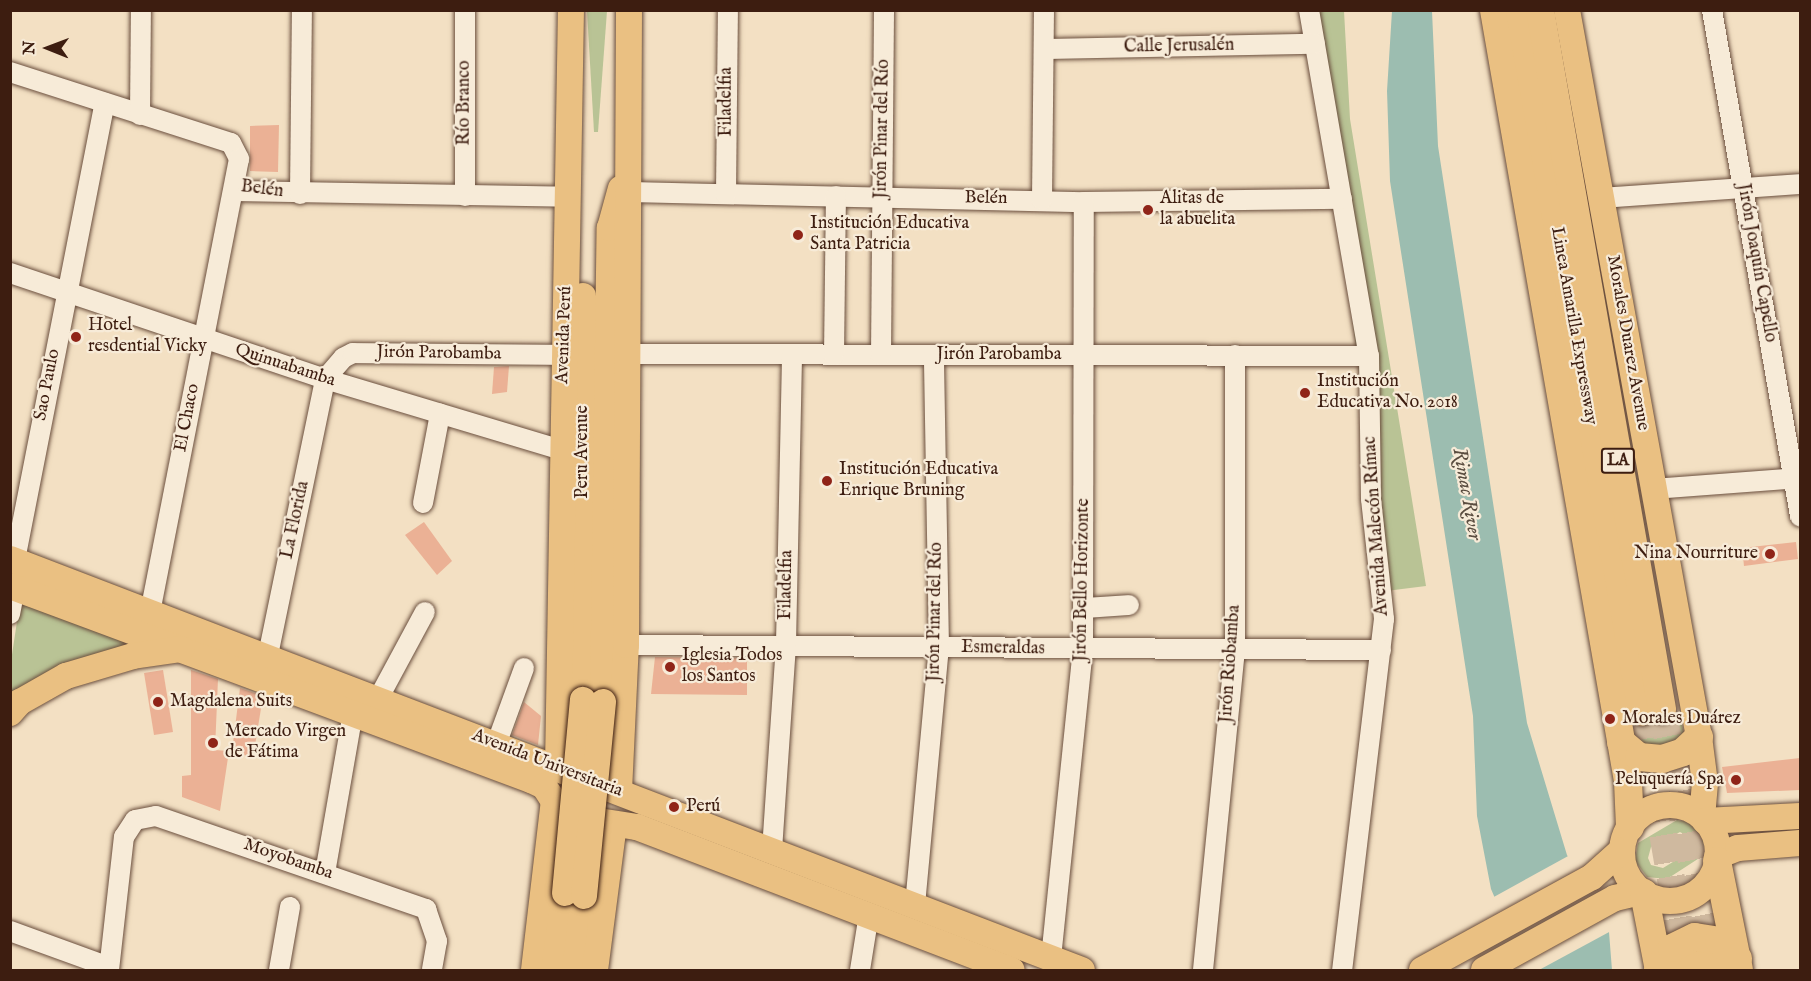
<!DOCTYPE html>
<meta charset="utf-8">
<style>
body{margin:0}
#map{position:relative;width:1811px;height:981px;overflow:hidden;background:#f3e0c3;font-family:"IM FELL English",serif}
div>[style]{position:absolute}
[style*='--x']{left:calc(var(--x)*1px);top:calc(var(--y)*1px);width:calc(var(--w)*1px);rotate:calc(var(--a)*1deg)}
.green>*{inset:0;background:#b9c395}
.water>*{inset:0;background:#9cbdb0}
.pier>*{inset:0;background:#f3e0c3}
.building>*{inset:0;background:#ebb195}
.highway-tunnel>*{height:28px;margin-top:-14px;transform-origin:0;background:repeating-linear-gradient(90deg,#cfb99f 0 28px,transparent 0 42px)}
.roads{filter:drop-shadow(0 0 2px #6a4e3d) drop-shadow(0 0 2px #6a4e3d)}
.minor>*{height:20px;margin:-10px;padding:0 10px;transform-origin:10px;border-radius:10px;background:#f7ebd8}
.major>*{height:26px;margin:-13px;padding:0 13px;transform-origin:13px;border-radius:13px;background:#eac082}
.major>.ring{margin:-13px;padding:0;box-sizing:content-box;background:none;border:26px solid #eac082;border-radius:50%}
.highway>*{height:28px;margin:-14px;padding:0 14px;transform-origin:14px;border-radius:14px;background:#eac082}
.bridges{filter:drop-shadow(0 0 2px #3d1d10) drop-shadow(0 0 2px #3d1d10)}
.major-bridge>*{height:26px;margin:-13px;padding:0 13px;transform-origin:13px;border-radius:13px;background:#eac082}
.dots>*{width:16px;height:16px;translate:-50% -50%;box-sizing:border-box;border:3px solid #f7ebd8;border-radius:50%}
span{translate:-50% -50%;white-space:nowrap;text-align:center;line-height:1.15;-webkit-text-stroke:4.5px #f7ebd8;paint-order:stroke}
.shield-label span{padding:2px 4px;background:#f7ebd8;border:2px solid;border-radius:4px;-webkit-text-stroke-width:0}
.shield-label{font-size:16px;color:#3d1d10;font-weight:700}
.street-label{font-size:18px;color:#3d1d10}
.poi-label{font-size:18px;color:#3d1d10}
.left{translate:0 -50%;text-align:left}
.right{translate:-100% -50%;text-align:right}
.water-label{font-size:20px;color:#5a4d40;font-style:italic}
.frame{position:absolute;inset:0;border:12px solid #3d1d10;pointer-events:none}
.north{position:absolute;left:18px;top:18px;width:60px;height:60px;-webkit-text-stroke:4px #f7ebd8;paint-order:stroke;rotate:271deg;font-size:16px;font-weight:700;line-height:24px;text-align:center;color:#3d1d10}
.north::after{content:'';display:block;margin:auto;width:21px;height:27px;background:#3d1d10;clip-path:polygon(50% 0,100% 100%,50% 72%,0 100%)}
</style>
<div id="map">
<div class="green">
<i style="clip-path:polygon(587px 11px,607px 11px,598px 132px,594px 132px)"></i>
<i style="clip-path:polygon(1314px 11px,1344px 11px,1350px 119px,1426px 586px,1386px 591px)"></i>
<i style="clip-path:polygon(20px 602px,132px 644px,11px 702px,11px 661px)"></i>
<i style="clip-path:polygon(1682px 723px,1684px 735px,1654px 751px,1627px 732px)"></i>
<i style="clip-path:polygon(evenodd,1677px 820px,1695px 823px,1702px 829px,1704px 855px,1667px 879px,1647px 877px,1635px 861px,1638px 843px,1677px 820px,1680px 832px,1693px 839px,1691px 851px,1663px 868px,1651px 865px,1648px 858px,1651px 847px,1680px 832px)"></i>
</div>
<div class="water">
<i style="clip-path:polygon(1392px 11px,1432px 11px,1438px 146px,1527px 723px,1567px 855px,1609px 932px,1612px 970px,1526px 970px,1491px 889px,1477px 816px,1473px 716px,1390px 181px,1387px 91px)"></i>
</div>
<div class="pier">
<i style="clip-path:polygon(1570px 855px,1611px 931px,1539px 970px,1522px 970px,1492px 898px)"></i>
</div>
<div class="building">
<i style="clip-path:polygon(279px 125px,278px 172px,250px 171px,250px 126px)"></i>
<i style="clip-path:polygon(509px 366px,507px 392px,492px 394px,494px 367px)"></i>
<i style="clip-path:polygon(424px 522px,452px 561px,437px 575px,405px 535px)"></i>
<i style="clip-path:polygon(1796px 542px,1798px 559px,1744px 566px,1742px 548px)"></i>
<i style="clip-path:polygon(655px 657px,747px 658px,747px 695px,651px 694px)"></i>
<i style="clip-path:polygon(163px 670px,173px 732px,154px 735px,144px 673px)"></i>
<i style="clip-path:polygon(191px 670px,218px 679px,215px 750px,229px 751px,220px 811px,182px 797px,182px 776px,191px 775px)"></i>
<i style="clip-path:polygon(240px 688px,263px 696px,253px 758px,232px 751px)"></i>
<i style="clip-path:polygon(524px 702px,541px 716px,538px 745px,512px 735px)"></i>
<i style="clip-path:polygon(1800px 758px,1800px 790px,1727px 793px,1722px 767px)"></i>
</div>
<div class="highway-tunnel">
<i style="--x:1662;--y:709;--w:250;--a:78.9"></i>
<i style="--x:1642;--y:711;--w:252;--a:80.2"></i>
</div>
<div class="roads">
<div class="minor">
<i style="--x:1309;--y:10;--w:351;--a:80.2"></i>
<i style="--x:1369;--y:356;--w:143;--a:89.2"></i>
<i style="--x:1371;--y:499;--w:121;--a:83.8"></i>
<i style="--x:1384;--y:619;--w:354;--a:96.8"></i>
<i style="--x:1712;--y:10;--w:514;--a:80.13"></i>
<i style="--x:1044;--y:49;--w:271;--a:-1.1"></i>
<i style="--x:10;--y:72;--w:232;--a:17.8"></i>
<i style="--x:231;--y:143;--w:18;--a:63"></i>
<i style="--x:239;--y:159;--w:461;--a:101.1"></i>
<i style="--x:140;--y:115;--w:105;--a:-89.5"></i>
<i style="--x:234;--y:191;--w:335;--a:1"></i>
<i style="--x:630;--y:192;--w:454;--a:1.3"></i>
<i style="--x:1084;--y:202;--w:258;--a:-0.7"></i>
<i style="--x:300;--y:194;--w:184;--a:-89.4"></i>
<i style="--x:726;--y:194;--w:184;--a:-89.4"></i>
<i style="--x:465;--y:196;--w:186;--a:-90"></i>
<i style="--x:1600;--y:198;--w:200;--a:-4"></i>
<i style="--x:1042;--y:200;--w:190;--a:-89.4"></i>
<i style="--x:10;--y:273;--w:332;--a:18.6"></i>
<i style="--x:325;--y:379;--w:247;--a:16.7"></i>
<i style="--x:629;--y:354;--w:740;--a:0.15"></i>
<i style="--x:834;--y:355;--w:159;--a:-89.3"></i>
<i style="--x:881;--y:355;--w:345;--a:-89.5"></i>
<i style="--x:1653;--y:489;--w:147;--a:-4.3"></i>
<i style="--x:423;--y:503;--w:91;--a:-79.2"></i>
<i style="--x:15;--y:560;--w:466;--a:-78.9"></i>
<i style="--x:1084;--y:608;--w:45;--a:-3.8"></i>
<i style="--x:10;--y:614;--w:26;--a:-79"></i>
<i style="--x:626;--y:645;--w:755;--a:0.38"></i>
<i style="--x:267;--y:660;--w:287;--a:-78.3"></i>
<i style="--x:325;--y:379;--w:28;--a:-49"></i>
<i style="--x:343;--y:358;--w:11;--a:-27"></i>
<i style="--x:353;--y:353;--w:212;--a:0.5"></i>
<i style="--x:377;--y:701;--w:101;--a:-61.7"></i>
<i style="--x:496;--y:745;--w:82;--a:-70"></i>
<i style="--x:772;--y:850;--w:206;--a:-86.1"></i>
<i style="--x:786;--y:644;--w:289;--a:-88.8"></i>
<i style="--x:325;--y:873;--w:162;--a:-80.1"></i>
<i style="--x:915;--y:905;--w:258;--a:-84.7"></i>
<i style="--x:939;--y:648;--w:293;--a:-91"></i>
<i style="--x:10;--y:931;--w:105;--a:20"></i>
<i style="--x:1051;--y:958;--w:310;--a:-84.1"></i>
<i style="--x:1083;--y:650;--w:448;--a:-89.9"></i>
<i style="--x:109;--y:970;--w:134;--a:-83.6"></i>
<i style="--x:124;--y:837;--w:20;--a:-57"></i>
<i style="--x:135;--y:820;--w:21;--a:-11"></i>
<i style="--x:156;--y:816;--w:286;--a:19"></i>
<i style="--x:426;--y:909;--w:34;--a:71"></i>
<i style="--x:437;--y:941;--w:29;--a:100"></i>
<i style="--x:279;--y:970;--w:64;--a:-80.1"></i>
<i style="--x:860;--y:970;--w:57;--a:-80.9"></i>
<i style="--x:1203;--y:970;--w:321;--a:-84.3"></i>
<i style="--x:1235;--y:651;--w:296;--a:-90"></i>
</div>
<div class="major">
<i style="--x:1567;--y:10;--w:739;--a:79.71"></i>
<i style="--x:1699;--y:737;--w:46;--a:82.6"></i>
<i style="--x:1705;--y:783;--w:34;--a:95"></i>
<i style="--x:10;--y:559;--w:1148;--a:20.98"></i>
<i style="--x:10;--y:586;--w:556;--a:20.42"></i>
<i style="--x:531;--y:780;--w:14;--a:25"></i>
<i style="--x:544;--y:786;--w:24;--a:57"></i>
<i style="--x:557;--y:806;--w:26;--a:28"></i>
<i style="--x:580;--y:818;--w:58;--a:9"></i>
<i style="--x:637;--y:827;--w:401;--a:20.9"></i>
<i style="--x:583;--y:700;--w:404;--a:-90"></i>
<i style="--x:603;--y:702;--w:474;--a:-89.2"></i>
<i style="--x:610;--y:228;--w:41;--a:-74.6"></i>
<i style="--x:10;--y:713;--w:15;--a:-48"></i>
<i style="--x:20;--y:702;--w:53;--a:-29.5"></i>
<i style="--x:66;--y:676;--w:70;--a:-16.6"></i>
<i style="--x:133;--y:656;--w:49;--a:-8.3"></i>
<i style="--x:558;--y:768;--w:758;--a:-89.02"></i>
<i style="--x:619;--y:791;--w:146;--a:-87.3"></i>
<i style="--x:626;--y:645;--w:635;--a:-89.73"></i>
<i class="ring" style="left:1622px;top:805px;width:70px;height:70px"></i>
<i style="--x:1705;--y:821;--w:95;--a:-3"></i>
<i style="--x:1717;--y:856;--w:22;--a:-21"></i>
<i style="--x:1738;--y:848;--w:62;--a:-4.6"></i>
<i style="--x:534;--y:970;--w:170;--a:-83.3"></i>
<i style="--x:554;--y:970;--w:78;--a:-81.9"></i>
<i style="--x:575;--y:970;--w:75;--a:-83.1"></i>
<i style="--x:595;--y:970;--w:147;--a:-82.6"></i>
<i style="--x:1422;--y:970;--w:194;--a:-28.7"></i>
<i style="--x:1592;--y:877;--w:40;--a:-42"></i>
<i style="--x:1484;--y:970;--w:149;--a:-28.8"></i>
<i style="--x:1615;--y:898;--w:28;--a:-13"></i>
</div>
<div class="highway">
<i style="--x:1494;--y:10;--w:783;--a:80.14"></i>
<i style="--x:1628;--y:781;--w:46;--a:87.5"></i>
<i style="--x:1520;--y:10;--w:712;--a:80.13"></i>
<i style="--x:1540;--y:10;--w:710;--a:80.1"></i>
<i style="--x:1621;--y:742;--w:23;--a:40"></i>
<i style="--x:1639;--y:757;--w:23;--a:5"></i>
<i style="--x:1662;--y:759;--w:22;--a:-18"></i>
<i style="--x:1683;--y:752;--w:22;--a:-43"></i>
<i style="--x:1717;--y:861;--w:111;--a:78.6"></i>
<i style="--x:1644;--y:893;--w:78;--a:79"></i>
<i style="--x:1710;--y:954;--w:16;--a:79"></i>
<i style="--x:1685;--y:959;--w:11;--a:80"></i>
<i style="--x:1658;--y:969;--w:25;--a:-56"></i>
<i style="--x:1672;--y:948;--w:25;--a:-26"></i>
<i style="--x:1695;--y:937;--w:24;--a:9"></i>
<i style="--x:1719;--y:941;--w:26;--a:43"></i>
</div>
</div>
<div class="bridges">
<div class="major-bridge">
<i style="--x:565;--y:893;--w:194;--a:-84.7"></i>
<i style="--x:584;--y:896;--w:195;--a:-84.4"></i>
</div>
</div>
<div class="dots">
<i style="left:1148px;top:210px;background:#8f2418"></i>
<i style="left:798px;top:235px;background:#8f2418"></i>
<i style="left:76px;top:337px;background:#8f2418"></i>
<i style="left:1305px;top:393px;background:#8f2418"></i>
<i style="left:827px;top:481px;background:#8f2418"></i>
<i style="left:1770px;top:554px;background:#8f2418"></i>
<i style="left:670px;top:667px;background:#8f2418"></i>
<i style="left:158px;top:702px;background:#8f2418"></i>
<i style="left:1610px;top:719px;background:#8f2418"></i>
<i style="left:213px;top:743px;background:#8f2418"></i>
<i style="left:1736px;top:780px;background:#8f2418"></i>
<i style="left:674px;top:807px;background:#8f2418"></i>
</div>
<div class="shield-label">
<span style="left:1618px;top:461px">LA</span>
</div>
<div class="street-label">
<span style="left:1179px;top:47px;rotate:-1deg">Calle Jerusalén</span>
<span style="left:727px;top:102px;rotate:-90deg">Filadelfia</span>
<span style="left:465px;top:103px;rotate:-90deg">Río Branco</span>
<span style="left:883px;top:129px;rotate:-89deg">Jirón Pinar del Río</span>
<span style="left:262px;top:190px;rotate:7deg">Belén</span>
<span style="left:986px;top:199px;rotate:1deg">Belén</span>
<span style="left:1756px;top:263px;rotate:80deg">Jirón Joaquín Capello</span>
<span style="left:1573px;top:326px;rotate:80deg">Linea Amarilla Expressway</span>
<span style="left:565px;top:335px;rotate:-88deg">Avenida Perú</span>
<span style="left:1627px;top:343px;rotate:80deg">Morales Duarez Avenue</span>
<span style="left:439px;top:354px;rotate:1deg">Jirón Parobamba</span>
<span style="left:999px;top:355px">Jirón Parobamba</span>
<span style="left:285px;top:366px;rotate:18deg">Quinuabamba</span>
<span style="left:48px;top:385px;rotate:-79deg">Sao Paulo</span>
<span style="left:188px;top:418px;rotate:-79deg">El Chaco</span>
<span style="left:583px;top:452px;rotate:-90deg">Peru Avenue</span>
<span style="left:296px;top:520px;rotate:-78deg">La Florida</span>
<span style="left:1377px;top:526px;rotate:-94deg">Avenida Malecón Rímac</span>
<span style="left:1083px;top:580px;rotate:-89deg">Jirón Bello Horizonte</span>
<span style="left:787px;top:585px;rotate:-89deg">Filadelfia</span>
<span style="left:936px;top:612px;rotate:-89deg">Jirón Pinar del Río</span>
<span style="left:1003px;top:649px;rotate:1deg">Esmeraldas</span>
<span style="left:1231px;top:664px;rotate:-86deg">Jirón Riobamba</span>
<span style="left:547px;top:764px;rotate:21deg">Avenida Universitaria</span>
<span style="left:288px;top:860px;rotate:19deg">Moyobamba</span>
</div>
<div class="poi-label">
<span class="left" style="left:1160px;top:210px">Alitas de<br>la abuelita</span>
<span class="left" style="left:810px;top:235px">Institución Educativa<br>Santa Patricia</span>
<span class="left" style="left:88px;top:337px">Hotel<br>resdential Vicky</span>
<span class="left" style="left:1317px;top:393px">Institución<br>Educativa No. 2018</span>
<span class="left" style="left:839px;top:481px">Institución Educativa<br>Enrique Bruning</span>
<span class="right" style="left:1758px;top:554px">Nina Nourriture</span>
<span class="left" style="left:682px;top:667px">Iglesia Todos<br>los Santos</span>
<span class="left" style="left:170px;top:702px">Magdalena Suits</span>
<span class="left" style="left:1622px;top:719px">Morales Duárez</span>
<span class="left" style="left:225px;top:743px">Mercado Virgen<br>de Fátima</span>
<span class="right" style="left:1724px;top:780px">Peluquería Spa</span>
<span class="left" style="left:686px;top:807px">Perú</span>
</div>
<div class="water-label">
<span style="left:1467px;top:494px;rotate:80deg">Rimac River</span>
</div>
<div class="frame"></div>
<div class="north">N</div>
</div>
